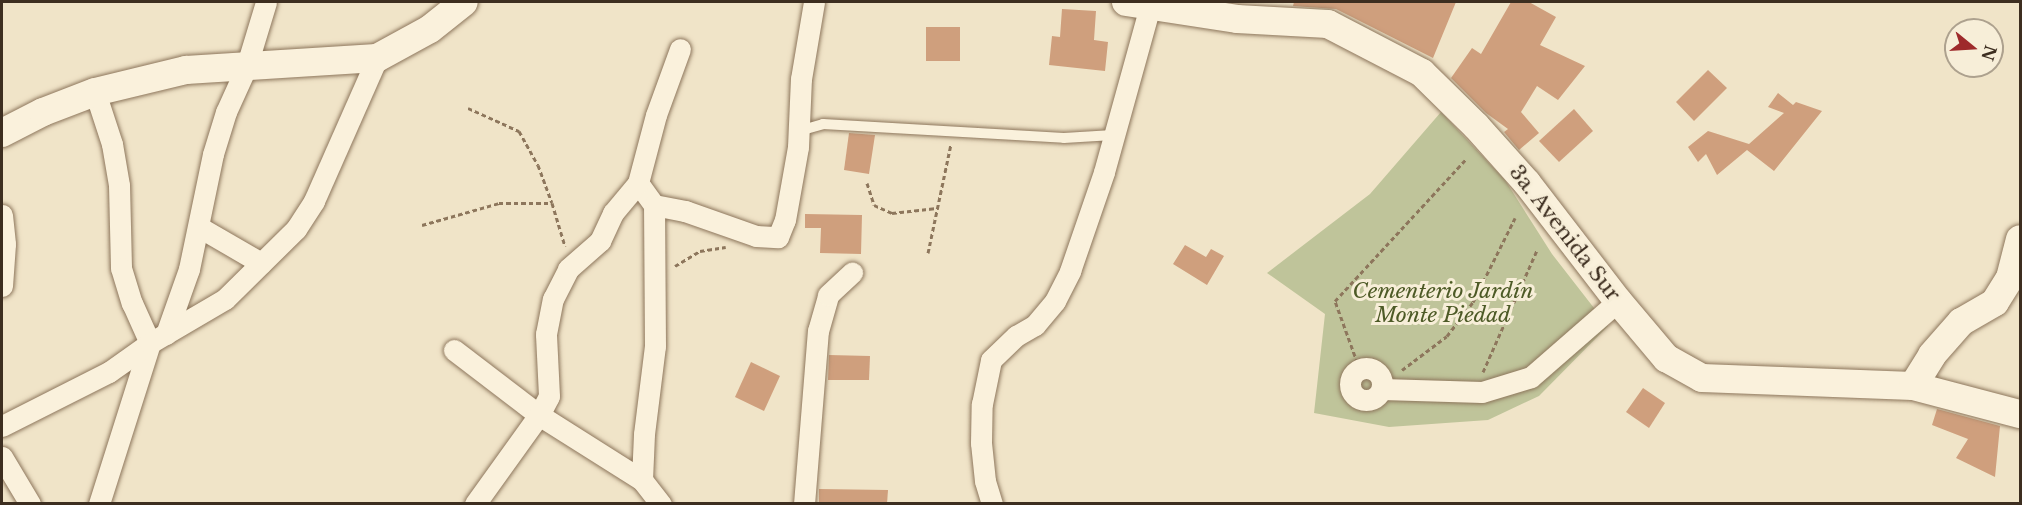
<!DOCTYPE html>
<meta charset="utf-8">
<style>
body{margin:0}
#map{position:relative;width:2022px;height:505px;overflow:hidden;background:#f0e4c8;font-family:"Libre Baskerville",serif}
div>[style]{position:absolute}
[style*='--x']{left:calc(var(--x)*1px);top:calc(var(--y)*1px);width:calc(var(--w)*1px);rotate:calc(var(--a)*1deg)}
.cemetery>*{inset:0;background:#bfc49a}
.building>*{inset:0;background:#cf9f7d}
.path>*{height:3px;margin-top:-1.5px;transform-origin:0;background:repeating-linear-gradient(90deg,#8d765c 0 4.5px,transparent 0 7.5px)}
.roads{filter:drop-shadow(0 0 2px #8d765c) drop-shadow(0 0 2px #8d765c)}
.lane>*{height:10px;margin:-5px;padding:0 5px;transform-origin:5px;border-radius:5px;background:#faf1dc}
.street>*{height:21px;margin:-10.5px;padding:0 10.5px;transform-origin:10.5px;border-radius:10.5px;background:#faf1dc}
.street>.ring{margin:-10.5px;padding:0;box-sizing:content-box;background:none;border:21px solid #faf1dc;border-radius:50%}
.secondary>*{height:28px;margin:-14px;padding:0 14px;transform-origin:14px;border-radius:14px;background:#faf1dc}
span{translate:-50% -50%;white-space:nowrap;text-align:center;line-height:1.15;-webkit-text-stroke:6px #f7eed8;paint-order:stroke}
.street-label{font-size:21px;color:#3d2e20}
.park-label{font-size:21px;color:#4d5a26;font-style:italic}
.frame{position:absolute;inset:0;border:3px solid #3d2e20;pointer-events:none}
.north{position:absolute;left:1944px;top:18px;width:60px;height:60px;box-sizing:border-box;background:#f7eed8;border:2px solid #ada18e;border-radius:50%;rotate:108deg;font-size:16px;font-weight:700;line-height:24px;text-align:center;color:#3d2e20}
.north::after{content:'';display:block;margin:auto;width:21px;height:27px;background:#9e2a2b;clip-path:polygon(50% 0,100% 100%,50% 72%,0 100%)}
</style>
<div id="map">
<div class="cemetery">
<i style="clip-path:polygon(1441px 112px,1505px 180px,1552px 254px,1608px 326px,1539px 396px,1488px 420px,1389px 427px,1314px 413px,1325px 314px,1267px 273px,1370px 194px)"></i>
</div>
<div class="building">
<i style="clip-path:polygon(1294px 2px,1456px 2px,1433px 58px,1336px 9px,1293px 6px)"></i>
<i style="clip-path:polygon(1511px 2px,1529px 2px,1556px 17px,1540px 45px,1585px 66px,1558px 100px,1537px 86px,1521px 112px,1539px 133px,1519px 150px,1504px 132px,1508px 129px,1486px 113px,1451px 78px,1472px 48px,1481px 54px)"></i>
<i style="clip-path:polygon(1062px 9px,1096px 11px,1094px 40px,1108px 42px,1105px 71px,1049px 65px,1052px 36px,1060px 37px)"></i>
<i style="clip-path:polygon(926px 27px,960px 27px,960px 61px,926px 61px)"></i>
<i style="clip-path:polygon(1708px 70px,1727px 88px,1694px 121px,1676px 102px)"></i>
<i style="clip-path:polygon(1778px 93px,1793px 105px,1796px 102px,1822px 111px,1774px 171px,1747px 150px,1717px 175px,1706px 154px,1698px 162px,1688px 147px,1708px 131px,1749px 144px,1784px 113px,1768px 107px)"></i>
<i style="clip-path:polygon(1574px 109px,1593px 131px,1559px 162px,1539px 141px)"></i>
<i style="clip-path:polygon(849px 133px,875px 135px,869px 174px,844px 170px)"></i>
<i style="clip-path:polygon(805px 214px,862px 215px,861px 254px,820px 253px,821px 228px,805px 228px)"></i>
<i style="clip-path:polygon(1185px 245px,1206px 257px,1211px 249px,1224px 256px,1207px 285px,1173px 264px)"></i>
<i style="clip-path:polygon(829px 355px,870px 356px,869px 380px,828px 380px)"></i>
<i style="clip-path:polygon(751px 362px,780px 376px,764px 411px,735px 397px)"></i>
<i style="clip-path:polygon(1643px 388px,1665px 403px,1649px 428px,1626px 412px)"></i>
<i style="clip-path:polygon(1937px 409px,2000px 426px,1995px 477px,1956px 458px,1968px 439px,1932px 425px)"></i>
<i style="clip-path:polygon(819px 489px,888px 490px,887px 504px,819px 504px)"></i>
</div>
<div class="path">
<i style="--x:468;--y:108;--w:56;--a:24.3"></i>
<i style="--x:519;--y:131;--w:39;--a:61"></i>
<i style="--x:538;--y:165;--w:40;--a:69.8"></i>
<i style="--x:867;--y:183;--w:23;--a:72"></i>
<i style="--x:874;--y:205;--w:20;--a:24"></i>
<i style="--x:892;--y:213;--w:45;--a:-6.3"></i>
<i style="--x:422;--y:225;--w:80;--a:-15.9"></i>
<i style="--x:499;--y:203;--w:53;--a:0"></i>
<i style="--x:552;--y:203;--w:45;--a:73.2"></i>
<i style="--x:928;--y:253;--w:111;--a:-78.1"></i>
<i style="--x:675;--y:266;--w:29;--a:-31"></i>
<i style="--x:700;--y:251;--w:26;--a:-9"></i>
<i style="--x:1360;--y:370;--w:73;--a:-109.9"></i>
<i style="--x:1335;--y:301;--w:193;--a:-47.3"></i>
<i style="--x:1402;--y:370;--w:56;--a:-37.1"></i>
<i style="--x:1447;--y:336;--w:43;--a:-52.6"></i>
<i style="--x:1473;--y:302;--w:94;--a:-63.4"></i>
<i style="--x:1483;--y:372;--w:133;--a:-66.1"></i>
</div>
<div class="roads">
<div class="lane">
<i style="--x:799;--y:131;--w:25;--a:-16"></i>
<i style="--x:823;--y:124;--w:241;--a:3.3"></i>
<i style="--x:1064;--y:138;--w:49;--a:-3.5"></i>
</div>
<div class="street">
<i style="--x:95;--y:92;--w:55;--a:71.9"></i>
<i style="--x:112;--y:144;--w:42;--a:80.3"></i>
<i style="--x:119;--y:185;--w:83;--a:88.6"></i>
<i style="--x:121;--y:268;--w:37;--a:73"></i>
<i style="--x:132;--y:303;--w:44;--a:65.8"></i>
<i style="--x:150;--y:343;--w:169;--a:107.6"></i>
<i style="--x:638;--y:183;--w:27;--a:54"></i>
<i style="--x:654;--y:205;--w:32;--a:11"></i>
<i style="--x:685;--y:211;--w:75;--a:19.4"></i>
<i style="--x:756;--y:236;--w:22;--a:3"></i>
<i style="--x:778;--y:237;--w:18;--a:-68"></i>
<i style="--x:785;--y:220;--w:74;--a:-79.9"></i>
<i style="--x:798;--y:147;--w:68;--a:-87.5"></i>
<i style="--x:801;--y:79;--w:78;--a:-80.4"></i>
<i style="--x:2;--y:215;--w:29;--a:84"></i>
<i style="--x:5;--y:244;--w:42;--a:94.1"></i>
<i style="--x:199;--y:227;--w:72;--a:30.1"></i>
<i style="--x:166;--y:334;--w:69;--a:-70.5"></i>
<i style="--x:189;--y:269;--w:117;--a:-78.2"></i>
<i style="--x:213;--y:154;--w:44;--a:-72.8"></i>
<i style="--x:226;--y:112;--w:48;--a:-65.6"></i>
<i style="--x:246;--y:68;--w:69;--a:-73.1"></i>
<i style="--x:454;--y:350;--w:107;--a:37.4"></i>
<i style="--x:539;--y:415;--w:122;--a:32.3"></i>
<i style="--x:642;--y:480;--w:31;--a:52"></i>
<i class="ring" style="left:1350px;top:368px;width:11px;height:11px"></i>
<i style="--x:1382;--y:389;--w:100;--a:1.7"></i>
<i style="--x:1482;--y:392;--w:51;--a:-17"></i>
<i style="--x:1531;--y:377;--w:116;--a:-41.1"></i>
<i style="--x:2;--y:426;--w:120;--a:-26.8"></i>
<i style="--x:109;--y:372;--w:50;--a:-35.3"></i>
<i style="--x:150;--y:343;--w:87;--a:-30.4"></i>
<i style="--x:225;--y:299;--w:100;--a:-44.6"></i>
<i style="--x:296;--y:229;--w:33;--a:-57"></i>
<i style="--x:314;--y:201;--w:156;--a:-66.2"></i>
<i style="--x:2;--y:457;--w:55;--a:59.2"></i>
<i style="--x:642;--y:480;--w:46;--a:-87.5"></i>
<i style="--x:644;--y:434;--w:89;--a:-82.9"></i>
<i style="--x:655;--y:346;--w:141;--a:-90.4"></i>
<i style="--x:475;--y:504;--w:110;--a:-54.3"></i>
<i style="--x:539;--y:415;--w:21;--a:-62"></i>
<i style="--x:549;--y:396;--w:62;--a:-92.8"></i>
<i style="--x:546;--y:334;--w:36;--a:-79"></i>
<i style="--x:553;--y:299;--w:34;--a:-63"></i>
<i style="--x:568;--y:269;--w:43;--a:-41.2"></i>
<i style="--x:600;--y:241;--w:31;--a:-65"></i>
<i style="--x:613;--y:213;--w:39;--a:-50"></i>
<i style="--x:638;--y:183;--w:70;--a:-75.2"></i>
<i style="--x:656;--y:115;--w:70;--a:-70"></i>
<i style="--x:804;--y:504;--w:174;--a:-85.4"></i>
<i style="--x:818;--y:331;--w:37;--a:-74"></i>
<i style="--x:828;--y:295;--w:33;--a:-43"></i>
<i style="--x:992;--y:504;--w:24;--a:-107"></i>
<i style="--x:985;--y:481;--w:38;--a:-96"></i>
<i style="--x:981;--y:443;--w:39;--a:-89"></i>
<i style="--x:982;--y:404;--w:45;--a:-78.4"></i>
<i style="--x:991;--y:360;--w:35;--a:-44"></i>
<i style="--x:1016;--y:336;--w:22;--a:-30"></i>
<i style="--x:1035;--y:325;--w:31;--a:-50"></i>
<i style="--x:1055;--y:301;--w:34;--a:-63"></i>
<i style="--x:1070;--y:271;--w:105;--a:-71"></i>
<i style="--x:1104;--y:172;--w:172;--a:-74.5"></i>
</div>
<div class="secondary">
<i style="--x:1126;--y:2;--w:112;--a:8.7"></i>
<i style="--x:1237;--y:19;--w:91;--a:3.1"></i>
<i style="--x:1328;--y:24;--w:106;--a:27.5"></i>
<i style="--x:1422;--y:73;--w:76;--a:44.5"></i>
<i style="--x:1476;--y:126;--w:76;--a:48.2"></i>
<i style="--x:1527;--y:183;--w:149;--a:52.4"></i>
<i style="--x:1618;--y:301;--w:75;--a:49.9"></i>
<i style="--x:1666;--y:358;--w:41;--a:29.1"></i>
<i style="--x:1702;--y:378;--w:211;--a:2.2"></i>
<i style="--x:1913;--y:386;--w:111;--a:14.7"></i>
<i style="--x:2;--y:133;--w:46;--a:-27.1"></i>
<i style="--x:43;--y:112;--w:56;--a:-21"></i>
<i style="--x:95;--y:92;--w:94;--a:-13.6"></i>
<i style="--x:186;--y:70;--w:191;--a:-3.6"></i>
<i style="--x:377;--y:58;--w:60;--a:-28.7"></i>
<i style="--x:430;--y:29;--w:43;--a:-38.5"></i>
<i style="--x:1913;--y:386;--w:36;--a:-58"></i>
<i style="--x:1932;--y:355;--w:44;--a:-48.7"></i>
<i style="--x:1961;--y:322;--w:39;--a:-30"></i>
<i style="--x:1995;--y:302;--w:28;--a:-58"></i>
<i style="--x:2010;--y:278;--w:40;--a:-75.6"></i>
</div>
</div>
<div class="street-label">
<span style="left:1565px;top:233px;rotate:52deg">3a. Avenida Sur</span>
</div>
<div class="park-label">
<span style="left:1443px;top:303px">Cementerio Jardín<br>Monte Piedad</span>
</div>
<div class="frame"></div>
<div class="north">N</div>
</div>
